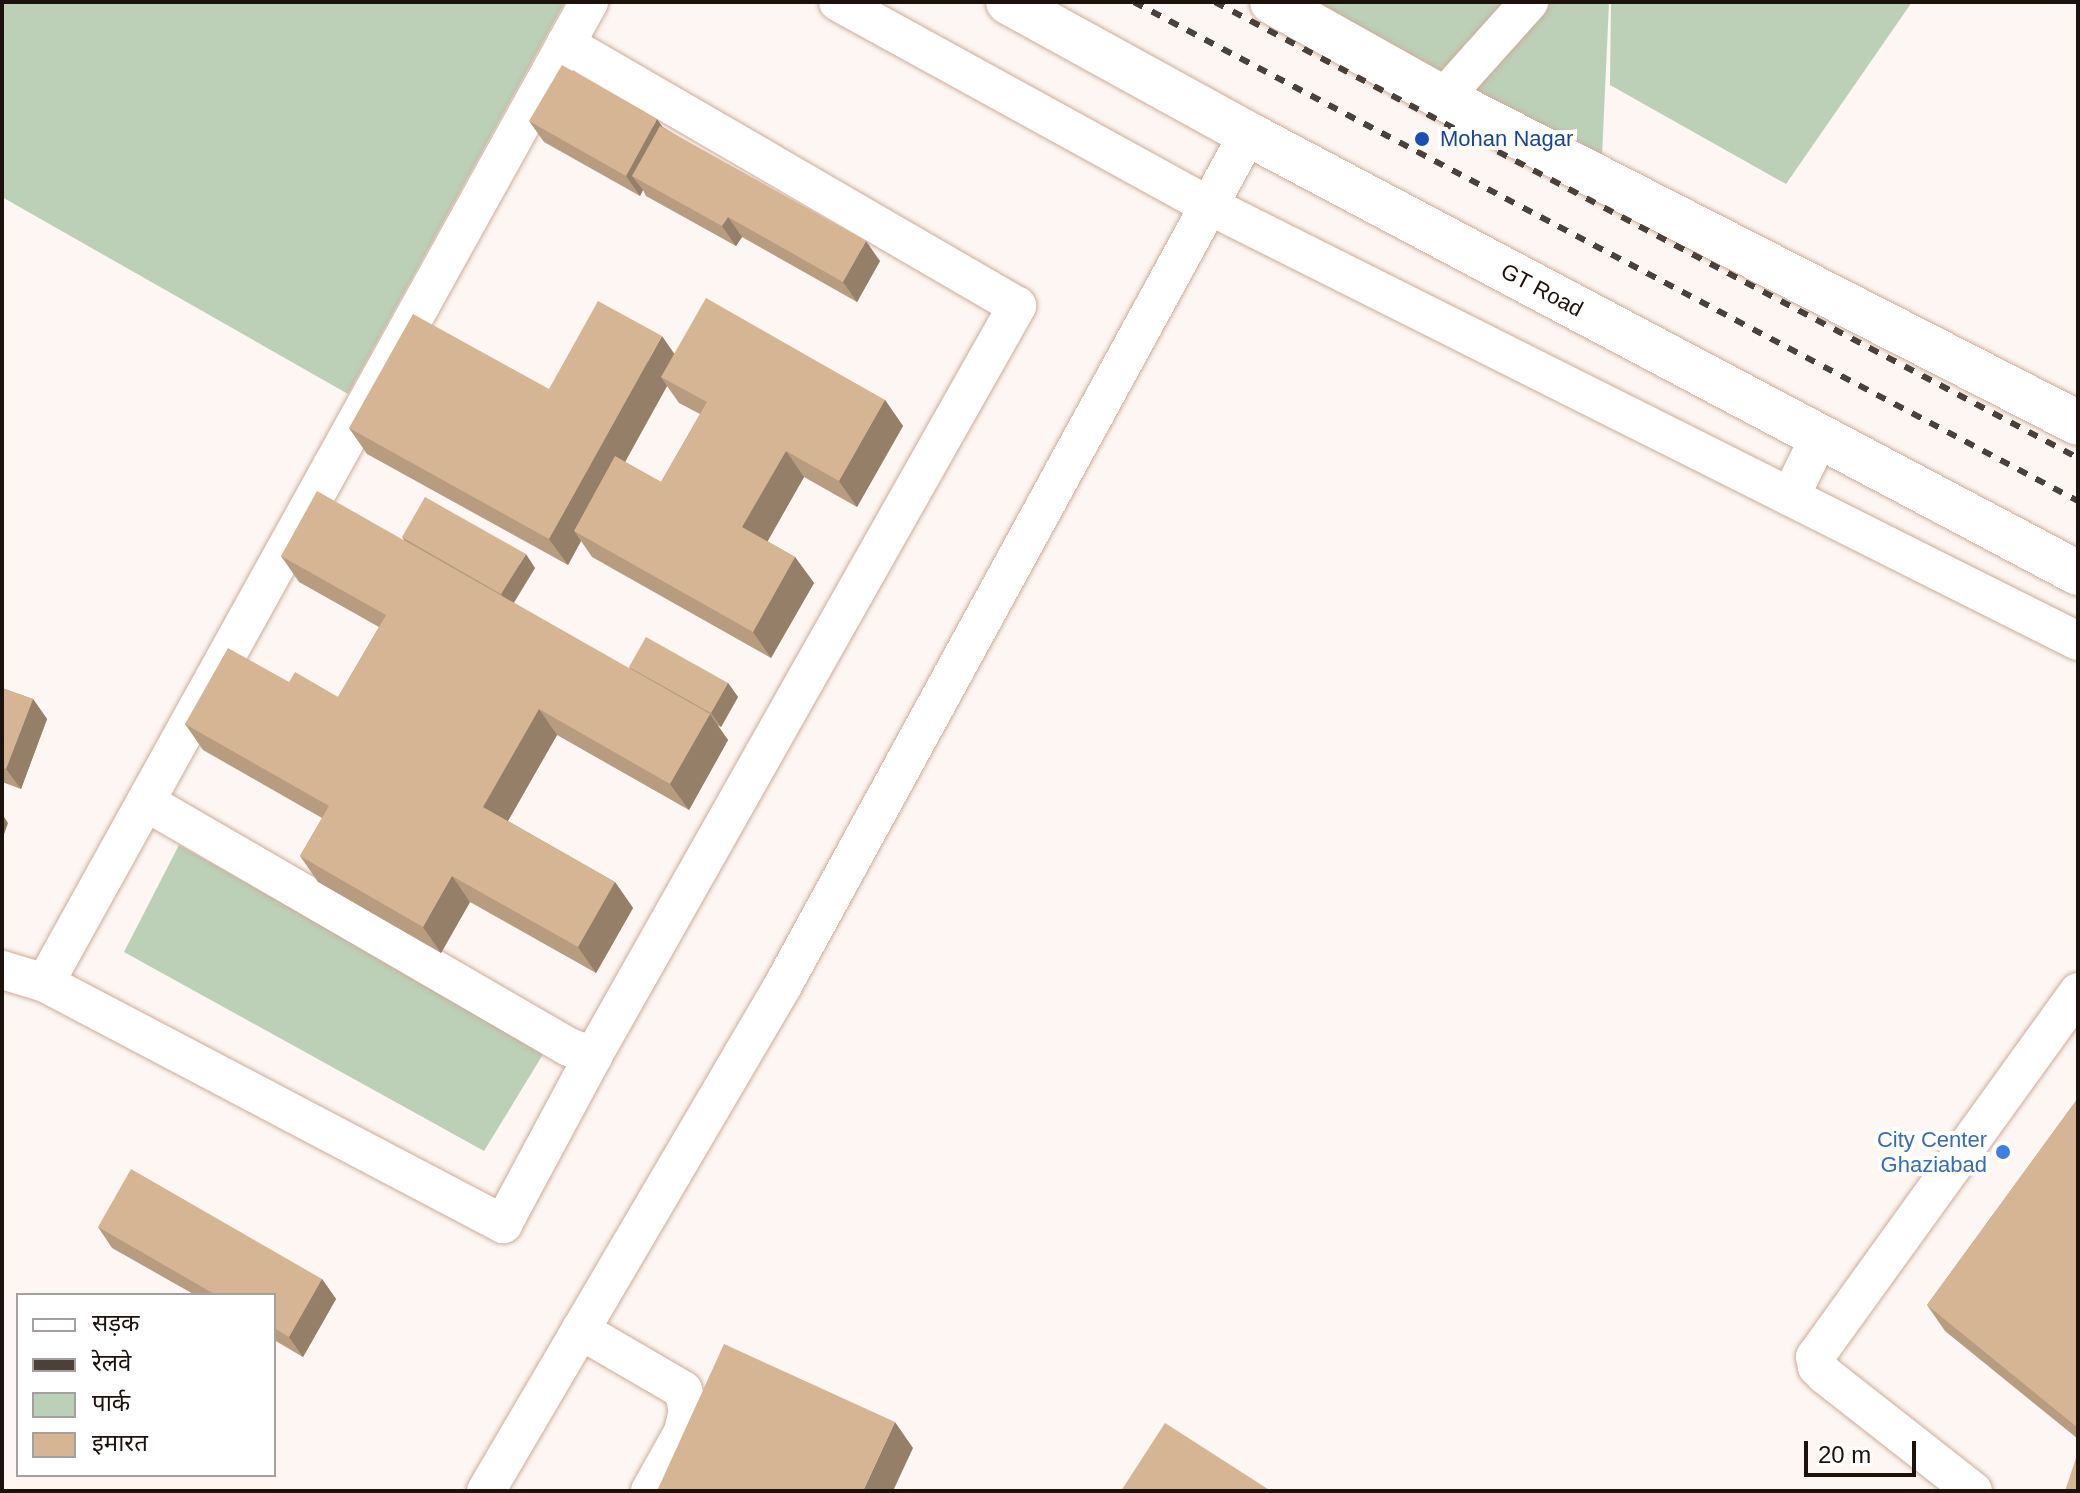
<!DOCTYPE html>
<meta charset="utf-8">
<style>
body{margin:0}
#map{position:relative;width:2080px;height:1493px;overflow:hidden;background:#fdf6f2;font-family:Arial,"Noto Sans Devanagari",sans-serif}
div>[style]{position:absolute}
[style*='--x']{left:calc(var(--x)*1px);top:calc(var(--y)*1px);width:calc(var(--w)*1px);rotate:calc(var(--a)*1deg)}
.green>*{inset:0;background:#bccfb7}
.roads{filter:drop-shadow(0 0 2px #cdab99) drop-shadow(0 0 2px #cdab99)}
.minor>*{height:38px;margin:-19px;padding:0 19px;transform-origin:19px;border-radius:19px;background:#fff}
.highway>*{height:44px;margin:-22px;padding:0 22px;transform-origin:22px;border-radius:22px;background:#fff}
.rail>*{height:6px;margin-top:-3px;transform-origin:0;background:repeating-linear-gradient(90deg,#4b403a 0 10px,transparent 0 20px)}
.wall>*{inset:0;background:#b79c7f}
.shaded-wall>*{inset:0;background:#957f68}
.building>*{inset:0;background:#d5b594}
.dots>*{width:22px;height:22px;translate:-50% -50%;box-sizing:border-box;border:4px solid #fff;border-radius:50%}
span{translate:-50% -50%;white-space:nowrap;text-align:center;line-height:1.15;-webkit-text-stroke:8px #fff;paint-order:stroke}
.transit-label{font-size:22px;color:#164399}
.left{translate:0 -50%;text-align:left}
.street-label{font-size:22px;color:#1d110b}
.shop-label{font-size:22px;color:#366cbe}
.right{translate:-100% -50%;text-align:right}
.frame{position:absolute;inset:0;border:4px solid #1d110b;pointer-events:none}
.legend{position:absolute;left:16px;top:1293px;width:260px;height:184px;box-sizing:border-box;background:#fff;border:2px solid #a5a09d;margin:0;padding:10px 14px;list-style:none;font-size:24px;color:#1d110b}
.legend li{display:flex;align-items:center;gap:16px;height:40px}
.legend b{width:40px;border:2px solid #a5a09d}
.scale{position:absolute;left:1804px;top:1441px;width:112px;height:36px;box-sizing:border-box;border:4px solid #1d110b;border-top:0;padding-left:10px;font-size:24px;line-height:28px;white-space:nowrap;color:#1d110b;-webkit-text-stroke:6px #fff;paint-order:stroke}
</style>
<div id="map">
<div class="green">
<i style="clip-path:polygon(2px 2px,565px 2px,348px 394px,2px 197px)"></i>
<i style="clip-path:polygon(1272px 2px,1609px 2px,1601px 178px)"></i>
<i style="clip-path:polygon(1611px 2px,1912px 2px,1786px 184px,1610px 85px)"></i>
<i style="clip-path:polygon(179px 845px,545px 1051px,484px 1151px,124px 952px)"></i>
</div>
<div class="roads">
<div class="minor">
<i style="--x:838;--y:2;--w:422;--a:28.8"></i>
<i style="--x:1208;--y:205;--w:973;--a:26.62"></i>
<i style="--x:1443;--y:98;--w:129;--a:-48.1"></i>
<i style="--x:1790;--y:497;--w:66;--a:-63.8"></i>
<i style="--x:146;--y:802;--w:489;--a:30.1"></i>
<i style="--x:569;--y:1047;--w:26;--a:21"></i>
<i style="--x:2;--y:970;--w:45;--a:16.8"></i>
<i style="--x:45;--y:983;--w:518;--a:27.75"></i>
<i style="--x:503;--y:1224;--w:191;--a:-61.8"></i>
<i style="--x:593;--y:1056;--w:862;--a:-60.52"></i>
<i style="--x:1017;--y:306;--w:522;--a:-149.85"></i>
<i style="--x:45;--y:983;--w:1122;--a:-60.99"></i>
<i style="--x:580;--y:1330;--w:119;--a:30.2"></i>
<i style="--x:683;--y:1390;--w:21;--a:76"></i>
<i style="--x:688;--y:1410;--w:23;--a:103"></i>
<i style="--x:683;--y:1432;--w:68;--a:119.2"></i>
<i style="--x:486;--y:1491;--w:584;--a:-59.57"></i>
<i style="--x:782;--y:987;--w:972;--a:-61.35"></i>
<i style="--x:1973;--y:1491;--w:188;--a:-141.9"></i>
<i style="--x:1825;--y:1375;--w:11;--a:-135"></i>
<i style="--x:1817;--y:1367;--w:10;--a:-101"></i>
<i style="--x:1815;--y:1357;--w:450;--a:-54.2"></i>
</div>
<div class="highway">
<i style="--x:1008;--y:2;--w:274;--a:28.8"></i>
<i style="--x:1248;--y:134;--w:939;--a:27.88"></i>
<i style="--x:1272;--y:2;--w:196;--a:29.3"></i>
<i style="--x:1443;--y:98;--w:713;--a:27.1"></i>
</div>
</div>
<div class="rail">
<i style="--x:1134;--y:2;--w:1068;--a:27.86"></i>
<i style="--x:1215;--y:2;--w:976;--a:27.85"></i>
</div>
<div class="wall">
<i style="clip-path:polygon(529px 121px,663px 127px,880px 261px,857px 302px,742px 237px,736px 246px,646px 196px,643px 190px,640px 196px,544px 142px)"></i>
<i style="clip-path:polygon(evenodd,674px 354px,885px 400px,903px 426px,857px 507px,804px 477px,767px 541px,795px 557px,814px 583px,771px 658px,592px 557px,581px 541px,568px 565px,367px 454px,349px 428px,549px 389px,674px 354px,667px 386px,679px 403px,700px 414px,661px 482px,625px 462px,667px 386px)"></i>
<i style="clip-path:polygon(402px 537px,535px 568px,514px 603px,631px 670px,629px 667px,728px 683px,738px 697px,721px 727px,717px 725px,728px 740px,689px 810px,557px 735px,508px 821px,615px 882px,633px 908px,596px 973px,470px 902px,441px 953px,318px 882px,300px 856px,322px 818px,203px 750px,185px 724px,289px 682px,338px 697px,379px 627px,299px 582px,281px 556px,404px 540px)"></i>
<i style="clip-path:polygon(2px 688px,33px 699px,47px 719px,21px 789px,2px 782px)"></i>
<i style="clip-path:polygon(2078px 1098px,2078px 1439px,1945px 1331px,1927px 1305px)"></i>
<i style="clip-path:polygon(98px 1227px,322px 1279px,336px 1299px,303px 1357px,274px 1340px,274px 1295px,195px 1295px,112px 1248px)"></i>
</div>
<div class="shaded-wall">
<i style="clip-path:polygon(657px 119px,671px 139px,632px 176px,643px 190px,640px 196px,626px 176px)"></i>
<i style="clip-path:polygon(728px 217px,742px 237px,736px 246px,722px 226px)"></i>
<i style="clip-path:polygon(866px 241px,880px 261px,857px 302px,843px 282px)"></i>
<i style="clip-path:polygon(662px 336px,680px 362px,661px 377px,667px 386px,584px 536px,574px 531px,581px 541px,568px 565px,549px 539px)"></i>
<i style="clip-path:polygon(885px 400px,903px 426px,857px 507px,839px 481px)"></i>
<i style="clip-path:polygon(786px 451px,804px 477px,761px 553px,742px 527px)"></i>
<i style="clip-path:polygon(526px 554px,535px 568px,510px 608px,501px 594px)"></i>
<i style="clip-path:polygon(795px 557px,814px 583px,771px 658px,753px 632px)"></i>
<i style="clip-path:polygon(728px 683px,738px 697px,721px 727px,711px 713px)"></i>
<i style="clip-path:polygon(33px 699px,47px 719px,21px 789px,6px 769px)"></i>
<i style="clip-path:polygon(539px 709px,557px 735px,501px 833px,483px 807px)"></i>
<i style="clip-path:polygon(710px 714px,728px 740px,689px 810px,670px 784px)"></i>
<i style="clip-path:polygon(2px 814px,8px 823px,2px 840px)"></i>
<i style="clip-path:polygon(452px 876px,470px 902px,441px 953px,423px 927px)"></i>
<i style="clip-path:polygon(615px 882px,633px 908px,596px 973px,578px 947px)"></i>
<i style="clip-path:polygon(322px 1279px,336px 1299px,303px 1357px,289px 1337px)"></i>
<i style="clip-path:polygon(895px 1422px,913px 1448px,893px 1491px,863px 1491px)"></i>
</div>
<div class="building">
<i style="clip-path:polygon(562px 65px,657px 119px,626px 176px,529px 121px)"></i>
<i style="clip-path:polygon(660px 126px,866px 241px,843px 282px,728px 217px,722px 226px,632px 176px)"></i>
<i style="clip-path:polygon(706px 298px,885px 400px,839px 481px,786px 451px,742px 527px,795px 557px,753px 632px,574px 531px,615px 456px,661px 482px,707px 402px,661px 377px)"></i>
<i style="clip-path:polygon(598px 301px,662px 336px,549px 539px,349px 428px,413px 314px,549px 389px)"></i>
<i style="clip-path:polygon(317px 491px,710px 714px,670px 784px,539px 709px,483px 807px,615px 882px,578px 947px,452px 876px,423px 927px,300px 856px,329px 806px,185px 724px,228px 648px,289px 682px,295px 672px,338px 697px,386px 615px,281px 556px)"></i>
<i style="clip-path:polygon(425px 497px,526px 554px,501px 594px,402px 537px)"></i>
<i style="clip-path:polygon(646px 637px,728px 683px,711px 713px,629px 667px)"></i>
<i style="clip-path:polygon(2px 688px,33px 699px,6px 769px,2px 767px)"></i>
<i style="clip-path:polygon(2078px 1098px,2078px 1428px,1927px 1305px)"></i>
<i style="clip-path:polygon(131px 1169px,322px 1279px,289px 1337px,274px 1328px,274px 1295px,216px 1295px,98px 1227px)"></i>
<i style="clip-path:polygon(724px 1344px,895px 1422px,863px 1491px,657px 1491px)"></i>
<i style="clip-path:polygon(1165px 1423px,1271px 1491px,1121px 1491px)"></i>
<i style="clip-path:polygon(2078px 1452px,2078px 1491px,2065px 1491px)"></i>
</div>
<div class="dots">
<i style="left:1422px;top:139px;background:#1a4fb4"></i>
<i style="left:2003px;top:1152px;background:#3f7fe0"></i>
</div>
<div class="transit-label">
<span class="left" style="left:1440px;top:139px">Mohan Nagar</span>
</div>
<div class="street-label">
<span style="left:1542px;top:290px;rotate:28deg">GT Road</span>
</div>
<div class="shop-label">
<span class="right" style="left:1987px;top:1152px">City Center<br>Ghaziabad</span>
</div>
<div class="frame"></div>
<ul class="legend">
<li><b style="height:10px;background:#fff"></b>सड़क</li>
<li><b style="height:10px;background:#4b403a"></b>रेलवे</li>
<li><b style="height:22px;background:#bccfb7"></b>पार्क</li>
<li><b style="height:22px;background:#d5b594"></b>इमारत</li>
</ul>
<div class="scale">20 m</div>
</div>
